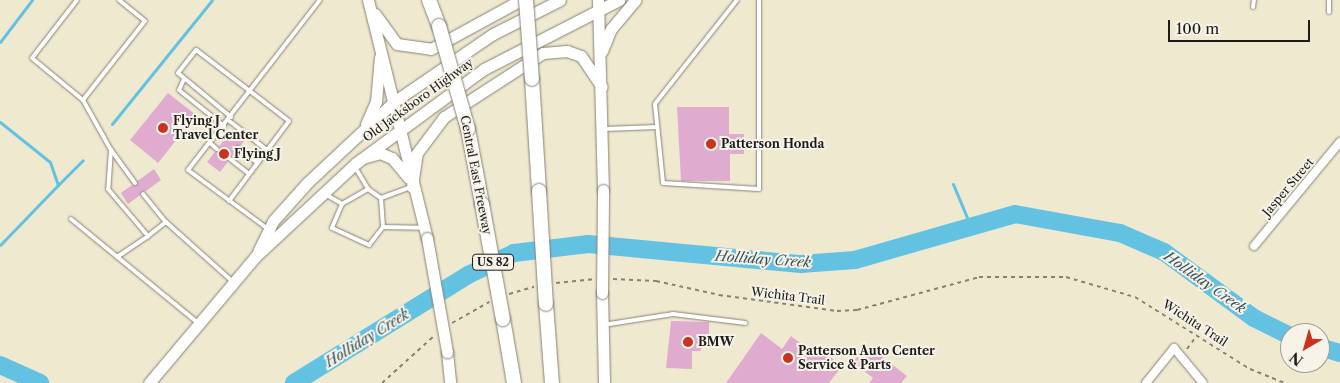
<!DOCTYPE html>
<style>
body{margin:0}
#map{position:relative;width:1340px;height:383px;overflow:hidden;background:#efe9d0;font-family:"Libre Caslon Text",serif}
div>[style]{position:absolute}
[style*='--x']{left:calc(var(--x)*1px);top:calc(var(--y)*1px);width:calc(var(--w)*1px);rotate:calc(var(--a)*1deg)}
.stream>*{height:3px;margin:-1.5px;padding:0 1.5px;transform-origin:1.5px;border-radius:1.5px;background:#63c2e2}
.river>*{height:18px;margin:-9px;padding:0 9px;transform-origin:9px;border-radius:9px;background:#63c2e2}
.building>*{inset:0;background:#dfaccf}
.path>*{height:2px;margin-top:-1px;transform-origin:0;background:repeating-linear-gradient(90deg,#868276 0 4px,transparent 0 8px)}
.roads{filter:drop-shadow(0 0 1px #868276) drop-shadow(0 0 1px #868276)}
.lane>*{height:4px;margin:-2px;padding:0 2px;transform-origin:2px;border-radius:2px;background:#fff}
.street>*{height:8px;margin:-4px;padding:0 4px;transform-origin:4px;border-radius:4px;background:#fff}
.secondary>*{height:11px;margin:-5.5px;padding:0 5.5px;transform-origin:5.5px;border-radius:5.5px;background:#fff}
.highway>*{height:14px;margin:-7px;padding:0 7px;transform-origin:7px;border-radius:7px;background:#fff}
.bridges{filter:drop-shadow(0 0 1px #868276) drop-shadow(0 0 1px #868276)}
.secondary-bridge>*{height:11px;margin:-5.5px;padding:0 5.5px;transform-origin:5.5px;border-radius:5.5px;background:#fff}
.highway-bridge>*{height:14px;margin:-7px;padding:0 7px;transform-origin:7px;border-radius:7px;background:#fff}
.dots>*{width:14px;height:14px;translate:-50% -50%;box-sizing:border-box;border:2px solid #f7f3e8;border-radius:50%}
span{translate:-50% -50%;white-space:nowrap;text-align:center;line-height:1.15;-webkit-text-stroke:4px #f7f3e8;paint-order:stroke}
.shield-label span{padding:1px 4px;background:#f7f3e8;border:1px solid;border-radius:4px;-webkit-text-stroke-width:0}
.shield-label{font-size:11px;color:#1c1c1c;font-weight:700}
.street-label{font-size:12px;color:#1c1c1c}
.poi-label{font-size:12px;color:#1c1c1c;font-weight:700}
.left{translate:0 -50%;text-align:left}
.water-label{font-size:14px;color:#355661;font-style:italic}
.north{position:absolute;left:1280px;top:323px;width:50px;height:50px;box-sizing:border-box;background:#f7f3e8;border:1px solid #9f9d96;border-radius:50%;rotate:218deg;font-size:14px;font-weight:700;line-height:20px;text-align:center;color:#1c1c1c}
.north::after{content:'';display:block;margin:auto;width:18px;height:22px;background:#c8321e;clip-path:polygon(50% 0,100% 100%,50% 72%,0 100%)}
.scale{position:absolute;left:1168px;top:20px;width:142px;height:22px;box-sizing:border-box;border:2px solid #1c1c1c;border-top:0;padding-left:6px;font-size:15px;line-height:18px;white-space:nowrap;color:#1c1c1c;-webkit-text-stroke:4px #f7f3e8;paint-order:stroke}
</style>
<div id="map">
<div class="stream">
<i style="--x:0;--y:42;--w:53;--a:-52.7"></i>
<i style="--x:0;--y:122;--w:64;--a:38.7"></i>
<i style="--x:50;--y:162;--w:24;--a:71"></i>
<i style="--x:58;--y:185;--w:83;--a:134"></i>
<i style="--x:112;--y:124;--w:159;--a:-51.1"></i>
<i style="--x:953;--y:184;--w:47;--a:67.3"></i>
<i style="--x:58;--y:185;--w:35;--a:-45"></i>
</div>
<div class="river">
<i style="--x:1320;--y:347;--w:21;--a:17"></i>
<i style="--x:0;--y:365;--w:44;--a:24.2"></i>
<i style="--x:294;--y:383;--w:205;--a:-31.8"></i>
<i style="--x:468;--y:275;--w:51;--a:-25.6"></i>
<i style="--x:514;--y:253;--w:75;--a:-6.9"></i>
<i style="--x:588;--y:244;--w:214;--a:5.4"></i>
<i style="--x:801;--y:264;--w:54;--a:-4.2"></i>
<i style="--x:855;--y:260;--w:166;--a:-16"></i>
<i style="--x:1015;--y:214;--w:107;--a:10.3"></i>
<i style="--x:1120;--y:233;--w:48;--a:23.4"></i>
<i style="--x:1164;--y:252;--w:112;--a:36.3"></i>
<i style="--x:1254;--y:318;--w:40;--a:26.6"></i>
</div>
<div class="building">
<i style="clip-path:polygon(168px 93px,196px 115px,158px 163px,130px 140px)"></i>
<i style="clip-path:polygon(677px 107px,729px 107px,729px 134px,744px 134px,744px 154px,730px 154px,730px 181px,681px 181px)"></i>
<i style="clip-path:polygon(231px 131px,244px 141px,220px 172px,207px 162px)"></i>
<i style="clip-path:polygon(154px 169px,161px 180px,128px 204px,121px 193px)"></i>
<i style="clip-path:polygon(671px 321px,709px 322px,709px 336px,700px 351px,692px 351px,692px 369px,666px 368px)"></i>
<i style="clip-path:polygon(761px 333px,782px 349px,791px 336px,809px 350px,814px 345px,842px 366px,829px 383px,726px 383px)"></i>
<i style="clip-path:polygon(867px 345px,907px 376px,901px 383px,869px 383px,873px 378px,853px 362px)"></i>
</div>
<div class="path">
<i style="--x:613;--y:279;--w:43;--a:2.7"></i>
<i style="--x:656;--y:281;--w:65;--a:12.5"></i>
<i style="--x:719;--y:295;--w:119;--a:7.7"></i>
<i style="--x:837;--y:311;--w:20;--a:-3"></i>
<i style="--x:857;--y:310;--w:126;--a:-15.1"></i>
<i style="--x:979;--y:277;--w:87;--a:0"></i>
<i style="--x:1066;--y:277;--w:72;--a:16.2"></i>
<i style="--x:1135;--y:297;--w:136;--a:32.1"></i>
<i style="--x:1250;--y:369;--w:37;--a:22"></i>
<i style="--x:556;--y:283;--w:37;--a:-6"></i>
<i style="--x:509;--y:294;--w:26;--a:-16"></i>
<i style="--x:452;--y:323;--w:43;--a:-29.6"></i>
<i style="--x:1187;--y:349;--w:17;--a:-54"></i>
<i style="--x:382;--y:383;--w:70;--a:-42.1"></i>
</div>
<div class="roads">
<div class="lane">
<i style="--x:77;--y:0;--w:73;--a:127.8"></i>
<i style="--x:32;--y:58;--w:66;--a:39.5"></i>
<i style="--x:83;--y:100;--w:57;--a:60.8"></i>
<i style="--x:111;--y:150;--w:41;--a:54"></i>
<i style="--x:737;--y:0;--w:132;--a:128.3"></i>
<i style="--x:655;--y:104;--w:79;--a:84.2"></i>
<i style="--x:663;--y:183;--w:96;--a:3.6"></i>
<i style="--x:759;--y:189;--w:189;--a:-90"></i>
<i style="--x:1253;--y:7;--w:7;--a:-82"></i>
<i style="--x:1329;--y:12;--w:12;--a:-90"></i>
<i style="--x:184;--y:79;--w:12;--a:114"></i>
<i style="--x:179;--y:90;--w:58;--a:38.7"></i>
<i style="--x:83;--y:100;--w:100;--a:-51.9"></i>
<i style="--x:145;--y:21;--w:33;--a:-141"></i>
<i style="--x:228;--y:120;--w:49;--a:37.6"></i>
<i style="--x:604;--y:129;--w:53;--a:-2.2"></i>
<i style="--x:219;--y:132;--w:9;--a:41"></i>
<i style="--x:210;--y:143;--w:9;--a:41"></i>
<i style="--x:238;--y:148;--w:25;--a:37"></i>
<i style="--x:111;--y:150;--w:39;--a:94"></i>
<i style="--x:108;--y:189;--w:62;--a:49.6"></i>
<i style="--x:148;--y:236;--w:23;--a:-38"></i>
<i style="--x:230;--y:159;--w:24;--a:38"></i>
<i style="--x:355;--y:167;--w:26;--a:59"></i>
<i style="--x:143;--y:194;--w:36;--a:51"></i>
<i style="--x:166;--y:222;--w:90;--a:41.8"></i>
<i style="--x:325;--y:194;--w:20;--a:30"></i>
<i style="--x:342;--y:204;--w:26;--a:113"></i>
<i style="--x:332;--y:228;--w:41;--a:24.7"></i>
<i style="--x:369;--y:245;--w:23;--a:-52"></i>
<i style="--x:383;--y:227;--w:39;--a:1"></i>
<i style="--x:381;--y:198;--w:33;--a:-20"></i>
<i style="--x:229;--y:201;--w:100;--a:-53.1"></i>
<i style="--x:289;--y:121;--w:117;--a:-142.6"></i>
<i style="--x:196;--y:50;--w:29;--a:128"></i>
<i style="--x:178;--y:73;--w:69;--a:39.7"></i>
<i style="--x:342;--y:204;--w:30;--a:-30"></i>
<i style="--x:368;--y:189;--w:16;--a:35"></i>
<i style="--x:381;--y:198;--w:29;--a:86"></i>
<i style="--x:71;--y:219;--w:164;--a:39.3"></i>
<i style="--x:268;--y:229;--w:99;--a:-143.6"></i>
<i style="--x:188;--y:170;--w:215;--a:-52.2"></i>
<i style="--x:117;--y:257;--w:37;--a:-34"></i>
<i style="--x:603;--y:325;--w:71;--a:-8.9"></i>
<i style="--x:673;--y:314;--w:73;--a:7.1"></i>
</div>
<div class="street">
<i style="--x:1254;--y:246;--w:135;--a:-50.4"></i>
<i style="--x:1146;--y:383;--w:45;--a:-51.3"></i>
<i style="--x:1174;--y:348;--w:45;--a:50.4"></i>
</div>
<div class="secondary">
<i style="--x:368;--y:0;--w:245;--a:76.1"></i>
<i style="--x:598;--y:0;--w:190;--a:88.5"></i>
<i style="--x:375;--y:14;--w:37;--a:54"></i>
<i style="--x:397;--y:44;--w:34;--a:8"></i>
<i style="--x:431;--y:49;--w:102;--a:-28.6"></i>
<i style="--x:602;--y:51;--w:24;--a:-68"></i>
<i style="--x:611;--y:29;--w:38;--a:-50"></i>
<i style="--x:366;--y:124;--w:24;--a:-66"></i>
<i style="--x:376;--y:102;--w:45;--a:-84.9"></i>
<i style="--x:366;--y:157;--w:15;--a:-16"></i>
<i style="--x:380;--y:153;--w:13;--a:23"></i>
<i style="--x:392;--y:158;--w:26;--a:50"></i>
<i style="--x:412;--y:187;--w:34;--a:-82"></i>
<i style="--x:417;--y:153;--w:45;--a:-53.1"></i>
<i style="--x:444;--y:117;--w:118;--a:-32.9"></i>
<i style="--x:543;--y:53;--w:24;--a:-5"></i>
<i style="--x:567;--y:51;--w:15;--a:20"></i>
<i style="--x:581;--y:56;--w:37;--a:56"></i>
<i style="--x:258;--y:252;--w:34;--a:-64"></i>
<i style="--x:273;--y:221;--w:52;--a:-48.1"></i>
<i style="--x:308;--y:182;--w:119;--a:-43"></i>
<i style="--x:395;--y:101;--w:119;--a:-34.4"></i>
<i style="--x:493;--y:34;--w:75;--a:-26.9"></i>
<i style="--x:602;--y:293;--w:90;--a:88.7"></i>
<i style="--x:447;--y:352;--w:31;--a:84"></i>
<i style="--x:149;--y:383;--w:166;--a:-49.9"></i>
<i style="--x:256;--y:256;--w:137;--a:-42.9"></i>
<i style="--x:356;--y:163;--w:159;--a:-36.3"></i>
<i style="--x:484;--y:69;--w:152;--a:-27.1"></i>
</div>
<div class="highway">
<i style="--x:429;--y:0;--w:28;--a:69"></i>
<i style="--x:532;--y:79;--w:112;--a:86.4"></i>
<i style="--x:468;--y:129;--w:76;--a:79.4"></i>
<i style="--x:546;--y:304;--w:79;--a:85.7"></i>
<i style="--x:503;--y:319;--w:65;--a:80.2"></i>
</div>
</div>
<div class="bridges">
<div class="secondary-bridge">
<i style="--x:427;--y:238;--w:116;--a:80"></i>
<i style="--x:602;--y:293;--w:103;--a:-89.4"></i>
</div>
<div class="highway-bridge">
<i style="--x:526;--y:0;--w:79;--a:85.7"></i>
<i style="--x:439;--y:26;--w:107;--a:74.3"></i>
<i style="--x:539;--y:191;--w:113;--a:86.5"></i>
<i style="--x:482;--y:204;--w:117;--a:79.7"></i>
</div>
</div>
<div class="dots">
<i style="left:163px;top:128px;background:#c8321e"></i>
<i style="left:711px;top:144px;background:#c8321e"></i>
<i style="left:224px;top:154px;background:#c8321e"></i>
<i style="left:688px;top:342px;background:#c8321e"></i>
<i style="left:788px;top:358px;background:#c8321e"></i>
</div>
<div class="shield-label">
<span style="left:493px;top:262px">US 82</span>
</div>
<div class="street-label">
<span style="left:418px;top:100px;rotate:-36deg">Old Jacksboro Highway</span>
<span style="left:476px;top:175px;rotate:79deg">Central East Freeway</span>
<span style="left:1288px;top:187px;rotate:-50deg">Jasper Street</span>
<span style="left:788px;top:296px;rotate:7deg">Wichita Trail</span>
<span style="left:1195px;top:323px;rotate:33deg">Wichita Trail</span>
</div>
<div class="poi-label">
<span class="left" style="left:173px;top:128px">Flying J<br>Travel Center</span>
<span class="left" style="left:721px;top:144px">Patterson Honda</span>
<span class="left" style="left:234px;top:154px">Flying J</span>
<span class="left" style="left:698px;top:342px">BMW</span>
<span class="left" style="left:798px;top:358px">Patterson Auto Center<br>Service &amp; Parts</span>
</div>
<div class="water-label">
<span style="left:763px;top:259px;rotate:4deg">Holliday Creek</span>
<span style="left:1205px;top:282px;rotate:35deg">Holliday Creek</span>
<span style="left:367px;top:338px;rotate:-32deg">Holliday Creek</span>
</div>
<div class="north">N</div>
<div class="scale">100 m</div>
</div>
